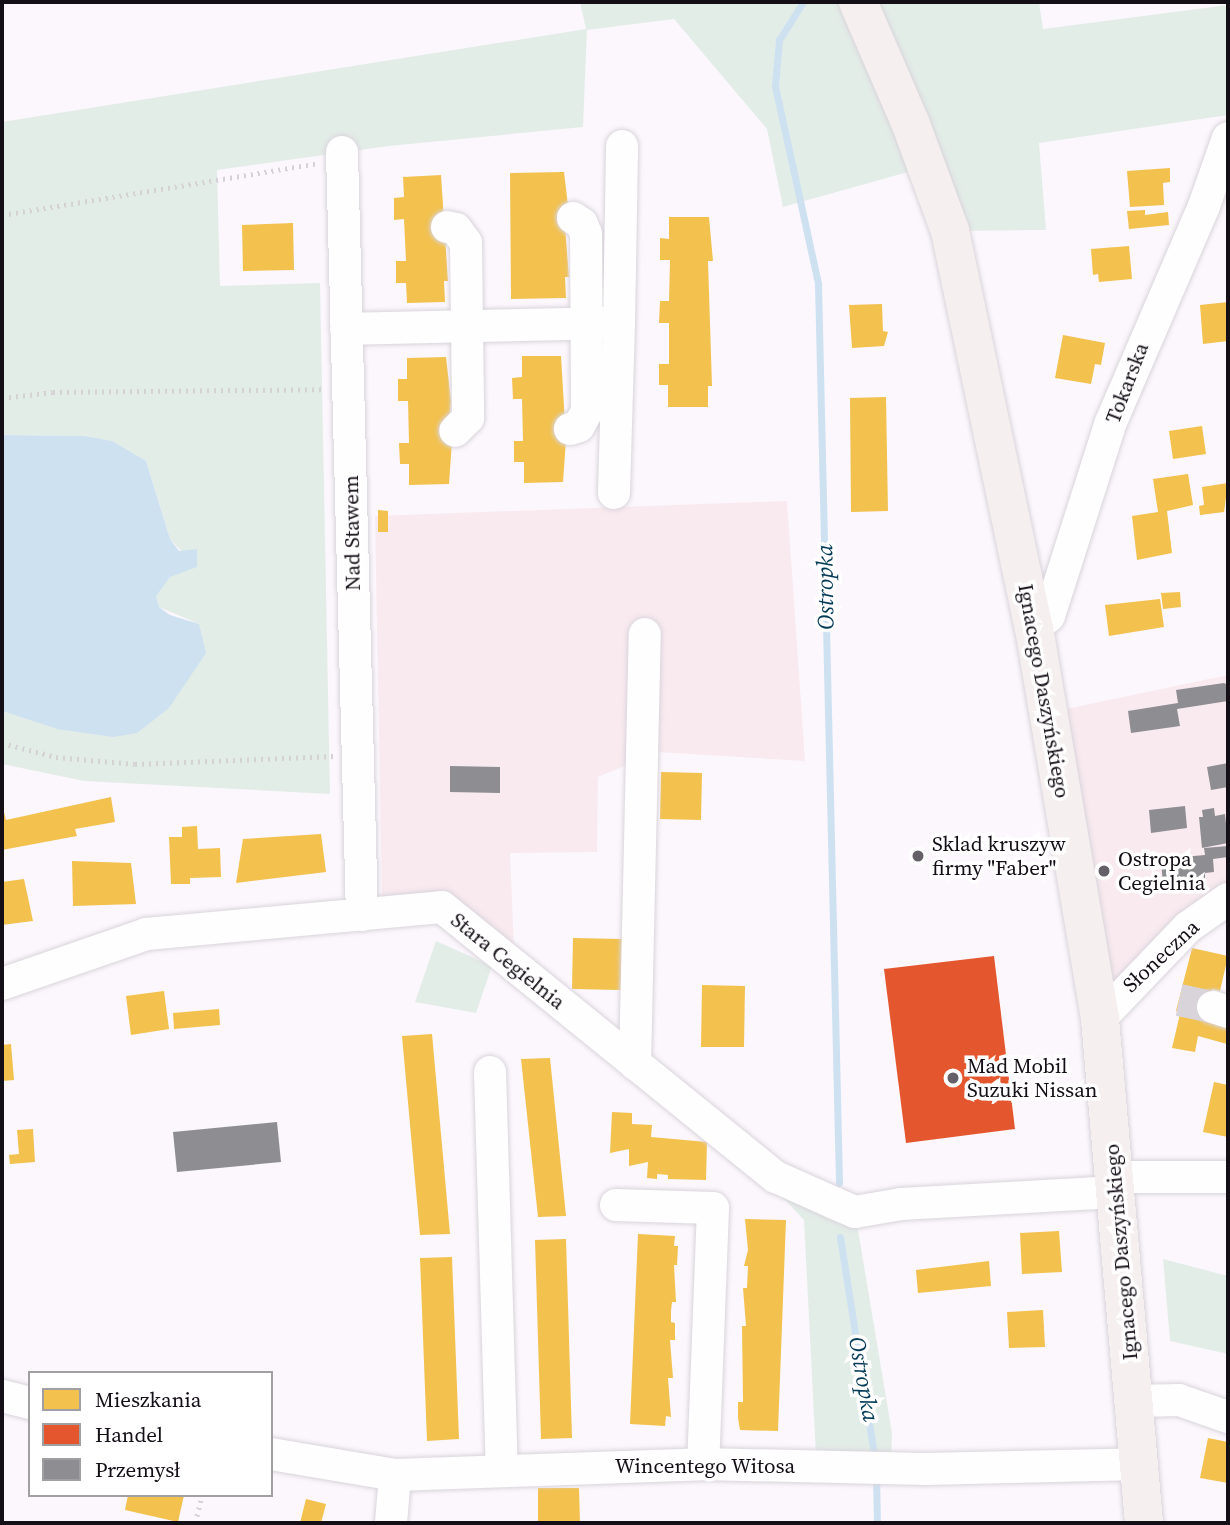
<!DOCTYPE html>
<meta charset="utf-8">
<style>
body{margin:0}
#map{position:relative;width:1230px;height:1525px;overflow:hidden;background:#fcf7fd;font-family:"Source Serif 4",serif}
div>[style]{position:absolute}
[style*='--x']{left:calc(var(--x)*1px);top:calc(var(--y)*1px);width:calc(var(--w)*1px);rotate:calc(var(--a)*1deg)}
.industrial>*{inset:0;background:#f8eaef}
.green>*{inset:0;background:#e3ede8}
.water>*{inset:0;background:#cee1f1}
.homes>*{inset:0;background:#f2c14e}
.shops>*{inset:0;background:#e4572e}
.industry>*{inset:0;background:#8d8d92}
.stream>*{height:7px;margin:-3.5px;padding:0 3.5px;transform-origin:3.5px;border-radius:3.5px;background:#cee1f1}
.minor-tunnel>*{height:32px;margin-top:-16px;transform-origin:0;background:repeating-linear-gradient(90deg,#d9d4da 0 32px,transparent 0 48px)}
.path>*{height:4.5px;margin-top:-2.25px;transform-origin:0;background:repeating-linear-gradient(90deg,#d4d2d5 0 2px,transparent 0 7px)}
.roads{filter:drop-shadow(0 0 2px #d9d4db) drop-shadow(0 0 2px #d9d4db)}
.minor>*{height:32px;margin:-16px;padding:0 16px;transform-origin:16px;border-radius:16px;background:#fffeff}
.major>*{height:38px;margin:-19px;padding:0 19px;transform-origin:19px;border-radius:19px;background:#f6efef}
.dots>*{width:19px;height:19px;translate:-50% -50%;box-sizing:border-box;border:4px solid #fff;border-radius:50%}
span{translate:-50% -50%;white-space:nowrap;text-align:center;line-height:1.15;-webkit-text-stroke:7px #fff;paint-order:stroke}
.street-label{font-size:21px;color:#140e16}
.poi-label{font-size:21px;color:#140e16}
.left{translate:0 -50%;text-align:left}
.water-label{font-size:23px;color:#033b57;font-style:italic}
.frame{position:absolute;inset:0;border:4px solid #140e16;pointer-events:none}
.legend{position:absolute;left:28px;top:1371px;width:245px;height:126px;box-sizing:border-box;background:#fff;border:2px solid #a19fa2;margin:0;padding:9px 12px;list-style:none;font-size:21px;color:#140e16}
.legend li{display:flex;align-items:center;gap:14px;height:35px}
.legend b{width:35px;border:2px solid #a19fa2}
</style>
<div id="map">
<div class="industrial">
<i style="clip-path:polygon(787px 501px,805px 761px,657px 752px,598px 777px,597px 852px,510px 853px,514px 950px,444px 893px,382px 896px,375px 516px)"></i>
<i style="clip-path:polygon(1228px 675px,1228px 899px,1100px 1019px,1047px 713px)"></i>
</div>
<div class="green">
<i style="clip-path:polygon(580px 2px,1039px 2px,1043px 29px,1228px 5px,1228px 115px,1039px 143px,1046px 230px,950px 231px,926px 167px,783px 207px,767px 129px,674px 19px,587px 30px,583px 127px,389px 146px,217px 170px,220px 286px,320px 283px,330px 794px,84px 781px,2px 764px,2px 711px,57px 729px,199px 624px,159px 607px,155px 595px,169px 577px,196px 567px,170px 539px,146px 461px,84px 436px,2px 435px,2px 122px,586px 29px)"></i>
<i style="clip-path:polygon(436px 941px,492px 966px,476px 1013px,415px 1002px)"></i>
<i style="clip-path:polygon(724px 1135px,855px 1212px,892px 1433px,891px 1471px,816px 1456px,804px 1220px)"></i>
<i style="clip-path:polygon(1163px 1259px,1228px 1276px,1228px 1354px,1170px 1341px)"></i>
</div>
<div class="water">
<i style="clip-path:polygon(2px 435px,84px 436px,112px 441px,146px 461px,170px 539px,179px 551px,197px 549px,197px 567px,170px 577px,156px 596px,159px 607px,170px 615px,199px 624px,206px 653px,169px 708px,137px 733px,113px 737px,57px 729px,2px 711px)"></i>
</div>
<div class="homes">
<i style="clip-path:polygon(1170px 168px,1170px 182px,1163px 183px,1164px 205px,1130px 207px,1127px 171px)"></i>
<i style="clip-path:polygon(564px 172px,569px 214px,564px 214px,569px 277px,565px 277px,566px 298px,511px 299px,510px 173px)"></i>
<i style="clip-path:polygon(441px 175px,448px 281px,444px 281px,445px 302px,407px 303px,406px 283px,396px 283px,396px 261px,406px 261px,404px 219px,394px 220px,394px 198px,404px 197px,403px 177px)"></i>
<i style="clip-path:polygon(1145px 210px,1145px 215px,1168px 212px,1169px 225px,1129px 229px,1127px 211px)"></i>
<i style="clip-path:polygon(669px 217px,709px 217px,713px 261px,708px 261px,712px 386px,708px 386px,708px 407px,668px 407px,668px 385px,659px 385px,659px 364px,669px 364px,669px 323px,659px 323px,660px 301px,669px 301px,670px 260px,660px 260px,660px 238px,669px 239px)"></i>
<i style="clip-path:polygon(293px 223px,294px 270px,243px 271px,242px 225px)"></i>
<i style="clip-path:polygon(1129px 246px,1132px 279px,1099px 282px,1098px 274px,1093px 275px,1091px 249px)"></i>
<i style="clip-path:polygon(1228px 302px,1228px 341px,1203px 344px,1200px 305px)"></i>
<i style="clip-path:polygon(882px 304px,883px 331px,888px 332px,884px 346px,852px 348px,849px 305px)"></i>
<i style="clip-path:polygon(1063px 335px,1105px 343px,1101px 365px,1095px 364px,1091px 384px,1055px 378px)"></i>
<i style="clip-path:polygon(522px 356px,561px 356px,566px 440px,563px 482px,524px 483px,524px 462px,514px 462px,514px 441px,523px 441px,522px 399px,513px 399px,512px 378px,522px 377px)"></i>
<i style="clip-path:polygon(446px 357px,451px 401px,448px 441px,452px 441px,449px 484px,409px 485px,409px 464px,400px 464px,399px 443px,409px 443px,408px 401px,398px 401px,398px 379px,407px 379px,407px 358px)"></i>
<i style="clip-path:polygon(886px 397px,888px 511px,851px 512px,850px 398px)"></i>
<i style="clip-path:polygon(1202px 426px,1206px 454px,1173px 459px,1169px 431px)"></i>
<i style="clip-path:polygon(1188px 474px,1193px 505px,1167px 511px,1172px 553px,1137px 560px,1132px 516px,1158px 512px,1153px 479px)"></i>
<i style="clip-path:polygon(1228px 483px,1224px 512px,1200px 515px,1199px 506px,1204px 505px,1202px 487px)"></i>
<i style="clip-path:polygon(378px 510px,388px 511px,388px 532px,378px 532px)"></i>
<i style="clip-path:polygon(1180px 592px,1181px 607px,1163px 609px,1161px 593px)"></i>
<i style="clip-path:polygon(1160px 599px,1164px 627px,1109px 636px,1105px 605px)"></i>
<i style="clip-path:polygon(661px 772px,702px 773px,701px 820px,660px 819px)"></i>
<i style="clip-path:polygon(111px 797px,115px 822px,75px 829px,77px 836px,2px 850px,2px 804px,6px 820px)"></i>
<i style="clip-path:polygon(197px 826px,198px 849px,220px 848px,221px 877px,190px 878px,190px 884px,171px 884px,169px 837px,182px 837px,182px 827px)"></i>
<i style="clip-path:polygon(321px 834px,326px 872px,236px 883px,243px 839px)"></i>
<i style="clip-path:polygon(72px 861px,131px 863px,136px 904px,73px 906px)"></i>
<i style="clip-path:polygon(24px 879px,33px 921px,2px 925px,2px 882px)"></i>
<i style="clip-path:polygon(573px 938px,622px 939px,621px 990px,572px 989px)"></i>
<i style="clip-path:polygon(1192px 948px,1228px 956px,1220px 991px,1212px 989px,1210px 1019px,1176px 1011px)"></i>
<i style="clip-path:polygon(702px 985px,745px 986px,744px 1047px,701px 1047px)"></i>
<i style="clip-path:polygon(164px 991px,169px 1029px,131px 1035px,126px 996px)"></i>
<i style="clip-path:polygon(219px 1009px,220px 1025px,174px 1029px,173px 1013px)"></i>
<i style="clip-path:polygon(1180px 1014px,1228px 1024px,1227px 1044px,1198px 1036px,1195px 1052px,1172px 1048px)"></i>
<i style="clip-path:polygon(432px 1034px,450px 1234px,420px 1235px,402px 1036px)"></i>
<i style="clip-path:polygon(11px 1044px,14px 1080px,2px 1081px,2px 1045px)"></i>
<i style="clip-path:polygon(550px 1058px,566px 1216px,538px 1217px,521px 1059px)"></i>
<i style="clip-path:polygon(1214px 1082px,1228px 1085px,1228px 1137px,1203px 1132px)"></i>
<i style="clip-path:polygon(612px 1112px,632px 1113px,632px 1124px,652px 1125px,651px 1137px,707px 1142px,706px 1180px,668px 1179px,668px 1175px,657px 1174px,657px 1179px,647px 1178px,648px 1162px,629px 1166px,629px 1149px,610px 1153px)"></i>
<i style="clip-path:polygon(33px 1129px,35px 1162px,10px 1164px,9px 1155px,19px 1154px,17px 1130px)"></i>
<i style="clip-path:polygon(745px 1219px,786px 1220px,778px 1431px,740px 1430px,738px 1418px,738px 1402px,743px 1402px,742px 1326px,746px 1326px,743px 1288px,747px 1288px,748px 1266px,744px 1266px,748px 1250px)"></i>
<i style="clip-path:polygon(1059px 1231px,1062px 1272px,1022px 1274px,1020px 1233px)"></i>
<i style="clip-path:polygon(638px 1234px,675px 1236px,674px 1246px,678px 1246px,677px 1265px,674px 1265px,676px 1302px,672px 1302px,671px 1311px,671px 1322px,675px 1323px,675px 1340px,670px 1340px,673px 1378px,668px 1378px,671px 1417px,666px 1416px,665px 1426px,630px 1424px)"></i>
<i style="clip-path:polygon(566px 1239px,572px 1438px,541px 1439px,535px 1240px)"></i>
<i style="clip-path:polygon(452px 1257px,459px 1439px,427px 1441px,420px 1258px)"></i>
<i style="clip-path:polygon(989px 1261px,991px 1286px,918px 1293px,916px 1270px)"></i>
<i style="clip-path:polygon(1043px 1310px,1045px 1347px,1009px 1348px,1007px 1312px)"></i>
<i style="clip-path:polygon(1208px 1438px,1228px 1442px,1228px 1483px,1200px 1478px)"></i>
<i style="clip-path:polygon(538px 1488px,579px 1488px,580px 1523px,538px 1523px)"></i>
<i style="clip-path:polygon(128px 1495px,184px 1495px,178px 1522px,125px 1510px)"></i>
<i style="clip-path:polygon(306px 1499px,326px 1504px,321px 1523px,300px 1523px)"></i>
</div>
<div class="shops">
<i style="clip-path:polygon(994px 956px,1015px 1129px,906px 1143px,884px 969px)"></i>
</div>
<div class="industry">
<i style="clip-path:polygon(1224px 683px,1228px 685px,1228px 701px,1177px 709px,1180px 726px,1131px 733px,1128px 711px,1178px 703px,1176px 690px)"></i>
<i style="clip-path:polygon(1228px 763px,1228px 787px,1211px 790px,1207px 767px)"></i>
<i style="clip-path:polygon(450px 766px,500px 767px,500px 793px,450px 792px)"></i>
<i style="clip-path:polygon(1185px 806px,1187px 828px,1151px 833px,1149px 810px)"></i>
<i style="clip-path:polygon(1214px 808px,1215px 816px,1225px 814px,1228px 843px,1202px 848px,1199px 817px,1203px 817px,1202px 810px)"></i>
<i style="clip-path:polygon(1228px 846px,1228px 857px,1213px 859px,1214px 872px,1205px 873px,1205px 882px,1163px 885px,1161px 859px,1205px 855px,1204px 848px)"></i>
<i style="clip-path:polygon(277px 1122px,281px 1162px,177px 1172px,173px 1132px)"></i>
</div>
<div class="stream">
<i style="--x:803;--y:2;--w:45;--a:122.3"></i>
<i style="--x:779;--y:40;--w:46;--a:95"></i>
<i style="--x:775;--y:86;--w:203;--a:77.7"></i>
<i style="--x:818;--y:284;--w:899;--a:88.66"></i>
<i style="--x:840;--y:1237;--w:227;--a:81.1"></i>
<i style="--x:876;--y:1476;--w:47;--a:88.8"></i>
</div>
<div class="minor-tunnel">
<i style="--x:1179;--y:1000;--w:35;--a:12"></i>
</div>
<div class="path">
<i style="--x:2;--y:215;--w:321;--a:-9.3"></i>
<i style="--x:2;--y:398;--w:51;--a:-6.7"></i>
<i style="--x:53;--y:392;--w:270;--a:-0.6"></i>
<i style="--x:2;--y:743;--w:56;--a:14.5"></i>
<i style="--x:56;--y:757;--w:79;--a:5.1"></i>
<i style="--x:135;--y:764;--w:199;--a:-2.3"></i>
<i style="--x:195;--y:1523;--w:29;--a:-76"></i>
</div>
<div class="roads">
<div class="minor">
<i style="--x:342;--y:152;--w:763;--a:88.5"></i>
<i style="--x:447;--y:227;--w:9;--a:13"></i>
<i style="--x:456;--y:229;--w:17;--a:54"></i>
<i style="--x:466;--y:243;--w:175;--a:89.3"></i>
<i style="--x:468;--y:418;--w:18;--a:135"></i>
<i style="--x:619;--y:323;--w:177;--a:-89"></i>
<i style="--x:346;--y:329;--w:273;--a:-1.3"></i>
<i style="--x:619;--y:323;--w:170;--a:91.7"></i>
<i style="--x:570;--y:429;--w:9;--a:-18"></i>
<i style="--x:579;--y:426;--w:17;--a:-62"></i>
<i style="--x:587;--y:411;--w:177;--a:-90.3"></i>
<i style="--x:586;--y:234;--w:11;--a:-112"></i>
<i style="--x:582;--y:224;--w:11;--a:-146"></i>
<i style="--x:1034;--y:628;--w:19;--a:-39"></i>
<i style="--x:1049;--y:616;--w:204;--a:-72.3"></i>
<i style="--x:1111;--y:422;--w:235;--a:-66.7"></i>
<i style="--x:1204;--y:206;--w:72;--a:-70.6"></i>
<i style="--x:2;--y:984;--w:152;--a:-19.1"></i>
<i style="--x:146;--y:934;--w:297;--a:-5.2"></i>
<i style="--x:442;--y:907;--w:429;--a:39"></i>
<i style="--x:776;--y:1177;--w:64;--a:24.1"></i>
<i style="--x:834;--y:1203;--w:23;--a:23"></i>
<i style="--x:855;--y:1212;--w:47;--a:-9.9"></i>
<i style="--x:901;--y:1204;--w:214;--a:-3.2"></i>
<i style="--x:1213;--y:1007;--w:16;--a:18"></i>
<i style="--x:1100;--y:1019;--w:127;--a:-46.3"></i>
<i style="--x:1188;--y:927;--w:49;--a:-35"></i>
<i style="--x:635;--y:1064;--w:430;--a:-88.7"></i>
<i style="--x:490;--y:1072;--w:398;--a:88.3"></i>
<i style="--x:1114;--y:1177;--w:114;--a:0"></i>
<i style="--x:616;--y:1205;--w:97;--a:1.8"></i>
<i style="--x:713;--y:1208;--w:256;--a:92.2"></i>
<i style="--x:2;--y:1396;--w:29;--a:14"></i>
<i style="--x:1135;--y:1401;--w:44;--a:-1.3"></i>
<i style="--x:1179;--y:1400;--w:52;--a:19.1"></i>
<i style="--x:271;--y:1454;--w:126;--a:9.6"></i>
<i style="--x:395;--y:1475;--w:308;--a:-2"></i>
<i style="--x:703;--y:1464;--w:222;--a:1.3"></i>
<i style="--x:925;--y:1469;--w:215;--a:-1.3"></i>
<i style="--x:391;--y:1523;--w:48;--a:-85.2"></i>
</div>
<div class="major">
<i style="--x:858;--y:2;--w:131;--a:66.6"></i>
<i style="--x:910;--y:122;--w:116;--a:69.8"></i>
<i style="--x:950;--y:231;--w:406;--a:78.1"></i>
<i style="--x:1034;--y:628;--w:397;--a:80.4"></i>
<i style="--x:1100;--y:1019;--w:506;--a:85.01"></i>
</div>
</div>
<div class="dots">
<i style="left:918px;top:856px;background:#656067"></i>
<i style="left:1104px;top:871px;background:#656067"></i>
<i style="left:953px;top:1078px;background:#656067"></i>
</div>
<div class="street-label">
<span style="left:1127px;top:383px;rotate:-69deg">Tokarska</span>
<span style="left:352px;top:533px;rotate:-91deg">Nad Stawem</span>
<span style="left:1044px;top:691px;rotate:80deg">Ignacego Daszyńskiego</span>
<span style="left:1161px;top:956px;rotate:-43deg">Słoneczna</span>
<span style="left:508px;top:961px;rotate:39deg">Stara Cegielnia</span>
<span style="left:1121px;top:1252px;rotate:-95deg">Ignacego Daszyńskiego</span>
<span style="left:705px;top:1466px">Wincentego Witosa</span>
</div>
<div class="poi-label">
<span class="left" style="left:932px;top:856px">Sklad kruszyw<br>firmy "Faber"</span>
<span class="left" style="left:1118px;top:871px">Ostropa<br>Cegielnia</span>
<span class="left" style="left:967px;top:1078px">Mad Mobil<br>Suzuki Nissan</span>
</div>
<div class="water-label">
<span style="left:825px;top:587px;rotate:-91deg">Ostropka</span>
<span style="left:864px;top:1379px;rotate:80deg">Ostropka</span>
</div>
<div class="frame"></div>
<ul class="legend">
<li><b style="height:19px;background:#f2c14e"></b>Mieszkania</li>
<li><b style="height:19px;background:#e4572e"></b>Handel</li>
<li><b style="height:19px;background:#8d8d92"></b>Przemysł</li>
</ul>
</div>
